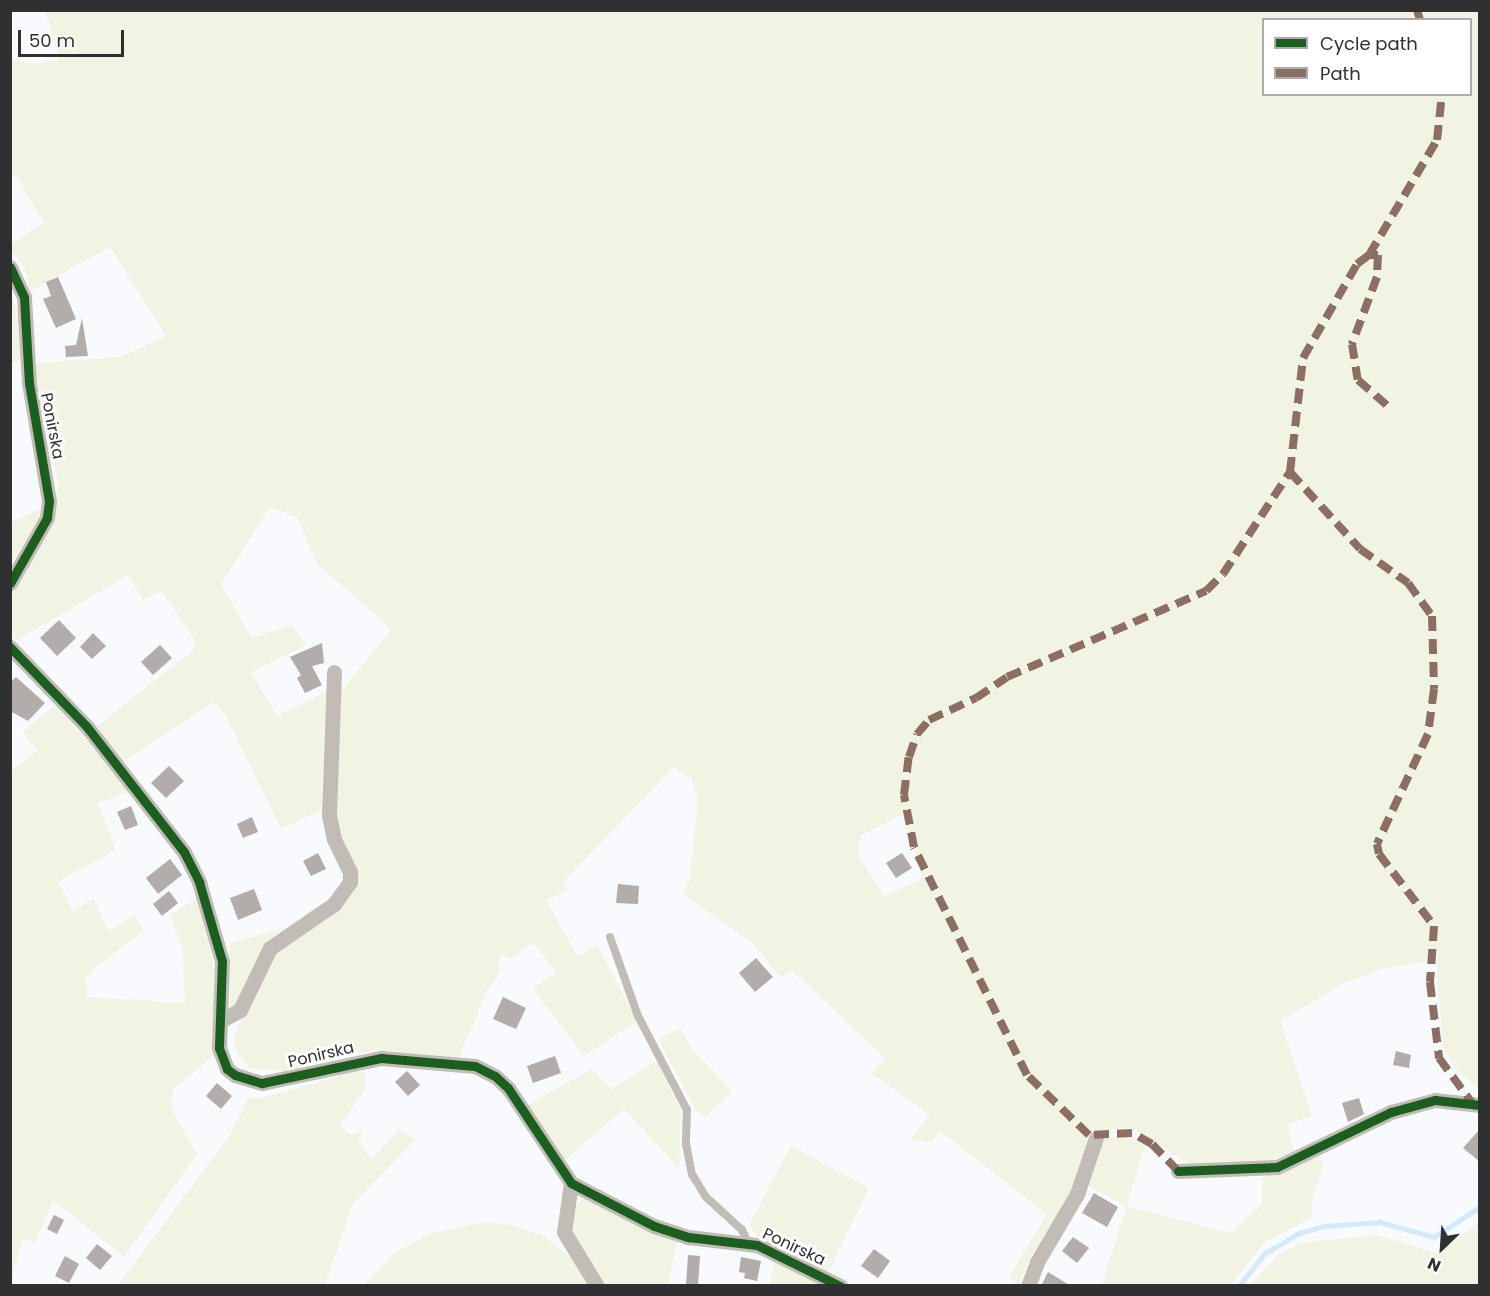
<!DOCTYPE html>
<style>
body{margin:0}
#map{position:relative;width:1490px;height:1296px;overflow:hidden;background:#f8fafd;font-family:Poppins,sans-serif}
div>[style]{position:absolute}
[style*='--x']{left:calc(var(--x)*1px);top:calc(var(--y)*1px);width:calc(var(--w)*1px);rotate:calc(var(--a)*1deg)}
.green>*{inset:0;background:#f1f4e2}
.stream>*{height:4.5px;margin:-2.25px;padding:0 2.25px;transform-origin:2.25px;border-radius:2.25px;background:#d3eafd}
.building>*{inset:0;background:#b2acab}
.lane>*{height:8px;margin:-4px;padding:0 4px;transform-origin:4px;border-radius:4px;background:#c2bcb6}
.street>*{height:15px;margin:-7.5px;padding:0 7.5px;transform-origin:7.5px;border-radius:7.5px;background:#c2bcb6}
.quiet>*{height:8px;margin-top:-4px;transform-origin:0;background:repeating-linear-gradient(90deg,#8d6e63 0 15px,transparent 0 23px)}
.cycleway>*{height:9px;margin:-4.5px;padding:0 4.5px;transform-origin:4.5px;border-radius:4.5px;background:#1b5e20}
span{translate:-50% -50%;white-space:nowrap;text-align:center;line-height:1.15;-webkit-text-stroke:6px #fff;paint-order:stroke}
.street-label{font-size:16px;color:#2e3032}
.frame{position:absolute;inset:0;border:12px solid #2e3032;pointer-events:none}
.legend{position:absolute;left:1262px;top:18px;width:210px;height:78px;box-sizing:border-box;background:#fff;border:2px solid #abacad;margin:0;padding:8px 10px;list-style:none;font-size:18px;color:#2e3032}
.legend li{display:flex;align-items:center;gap:12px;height:30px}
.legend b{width:30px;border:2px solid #abacad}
.north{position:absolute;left:1412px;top:1218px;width:60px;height:60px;-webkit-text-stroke:4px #fff;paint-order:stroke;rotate:205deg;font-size:16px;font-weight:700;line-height:24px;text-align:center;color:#2e3032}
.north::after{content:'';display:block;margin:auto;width:21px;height:27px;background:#2e3032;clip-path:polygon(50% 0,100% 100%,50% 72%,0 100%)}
.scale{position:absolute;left:18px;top:30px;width:106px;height:27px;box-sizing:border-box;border:3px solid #2e3032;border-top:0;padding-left:8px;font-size:18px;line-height:21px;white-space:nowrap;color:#2e3032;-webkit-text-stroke:4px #fff;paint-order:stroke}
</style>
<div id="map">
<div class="green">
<i style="clip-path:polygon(evenodd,45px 11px,1479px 11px,1479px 1089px,1456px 1069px,1443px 1050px,1436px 960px,1384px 968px,1344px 983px,1280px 1021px,1312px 1116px,1287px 1124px,1294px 1151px,1265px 1163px,1217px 1161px,1217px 1167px,1190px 1165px,1131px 1127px,1094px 1132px,1073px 1191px,1031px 1256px,1019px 1285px,1009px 1277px,1047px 1214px,939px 1130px,932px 1142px,911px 1140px,929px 1114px,871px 1073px,886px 1059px,792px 970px,781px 978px,752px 943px,683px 894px,690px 878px,698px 799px,691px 778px,673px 768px,563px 882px,568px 890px,546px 900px,577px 956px,597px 945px,637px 1021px,584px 1056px,533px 989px,556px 972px,533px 942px,511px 959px,500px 954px,498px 975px,486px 993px,459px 1057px,374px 1050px,286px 1071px,249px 1068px,234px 1048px,235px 1034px,270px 956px,343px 905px,357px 883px,337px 824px,332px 773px,341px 691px,392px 629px,317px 564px,297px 517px,270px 507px,221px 584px,252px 638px,292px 625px,306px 645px,251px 672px,277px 716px,326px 692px,321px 811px,281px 828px,225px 714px,214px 702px,123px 762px,96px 727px,192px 651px,196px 642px,162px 591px,143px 600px,128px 575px,16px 641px,11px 627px,11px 598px,54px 523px,58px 485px,34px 363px,121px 357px,166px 336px,110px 247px,31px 291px,24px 267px,11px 250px,11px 244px,44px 223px,16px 175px,11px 177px,10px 57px,28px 64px,60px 60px,45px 11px,1264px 20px,1470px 20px,1470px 94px,1264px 94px,1264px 20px,45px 11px,903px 814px,923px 879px,884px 896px,858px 855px,859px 846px,862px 835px,903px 814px)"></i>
<i style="clip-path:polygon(10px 287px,18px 316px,21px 359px,11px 363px)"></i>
<i style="clip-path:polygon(43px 508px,41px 520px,11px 561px,11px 522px)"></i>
<i style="clip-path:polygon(54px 705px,94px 747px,128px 792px,98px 803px,116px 850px,58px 881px,73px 912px,93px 898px,109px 931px,135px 915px,144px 931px,94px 968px,86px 978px,87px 997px,185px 1003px,183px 950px,170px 915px,198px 898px,214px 968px,214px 1055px,172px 1090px,172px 1110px,197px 1154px,124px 1257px,53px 1200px,35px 1243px,24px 1239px,11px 1279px,11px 771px,37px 751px,23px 732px)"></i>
<i style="clip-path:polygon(282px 928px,267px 943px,239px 1005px,230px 1008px,229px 944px)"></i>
<i style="clip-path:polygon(680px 1028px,694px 1052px,732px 1091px,705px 1117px,697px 1112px,658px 1039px)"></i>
<i style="clip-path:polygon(657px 1061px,681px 1111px,679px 1168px,624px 1109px,565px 1160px,526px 1106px,592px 1069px,611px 1089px)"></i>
<i style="clip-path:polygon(358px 1071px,365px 1074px,366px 1087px,340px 1126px,351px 1135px,363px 1131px,358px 1143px,372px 1158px,399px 1130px,415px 1140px,353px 1204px,325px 1285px,118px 1285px,230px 1135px,248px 1098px,262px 1098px)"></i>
<i style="clip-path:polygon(1121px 1136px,1146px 1145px,1126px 1206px,1231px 1233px,1262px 1204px,1262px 1177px,1280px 1173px,1317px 1151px,1324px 1167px,1313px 1194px,1311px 1218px,1265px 1242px,1231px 1285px,1102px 1285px,1126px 1206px,1087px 1185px,1100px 1140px)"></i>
<i style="clip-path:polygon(791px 1146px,869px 1188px,827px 1275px,761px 1241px,749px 1225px)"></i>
<i style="clip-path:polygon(584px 1198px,677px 1242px,668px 1285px,606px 1285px,572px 1236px,572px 1209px)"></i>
<i style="clip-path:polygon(483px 1222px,510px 1225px,542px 1235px,574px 1260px,592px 1286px,362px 1286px,396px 1252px,430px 1234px)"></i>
<i style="clip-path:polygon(1479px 1222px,1479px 1285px,1250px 1285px,1278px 1255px,1301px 1243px,1376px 1235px,1437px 1253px)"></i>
<i style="clip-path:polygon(775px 1259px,822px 1285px,770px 1286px)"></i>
</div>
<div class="stream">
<i style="--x:1239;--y:1286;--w:41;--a:-52"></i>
<i style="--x:1264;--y:1254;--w:39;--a:-31"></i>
<i style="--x:1297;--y:1234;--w:28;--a:-17"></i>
<i style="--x:1324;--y:1226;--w:56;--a:-4.1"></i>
<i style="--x:1380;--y:1222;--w:56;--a:15.5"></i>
<i style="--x:1434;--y:1237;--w:55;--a:-33.1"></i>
</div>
<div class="building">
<i style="clip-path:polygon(58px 277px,76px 319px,56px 328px,43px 299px,51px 296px,46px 282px)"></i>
<i style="clip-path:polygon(82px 318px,88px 356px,66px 357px,65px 346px,76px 345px)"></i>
<i style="clip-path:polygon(59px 620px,76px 638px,57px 656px,40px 638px)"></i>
<i style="clip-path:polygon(93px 633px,106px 646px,92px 659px,80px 647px)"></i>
<i style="clip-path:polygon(322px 643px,324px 663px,312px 666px,322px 685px,305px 693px,297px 678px,301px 675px,290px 657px)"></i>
<i style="clip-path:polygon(160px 645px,172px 658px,153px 675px,141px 662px)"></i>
<i style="clip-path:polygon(16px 677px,45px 703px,28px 721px,10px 711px,10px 683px)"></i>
<i style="clip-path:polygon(169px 766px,184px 781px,166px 798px,151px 783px)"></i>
<i style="clip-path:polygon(131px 806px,138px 825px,125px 830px,117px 812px)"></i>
<i style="clip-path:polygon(252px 817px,258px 832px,243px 838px,237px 824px)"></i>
<i style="clip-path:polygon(318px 853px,326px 869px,311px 876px,303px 861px)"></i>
<i style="clip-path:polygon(902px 853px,912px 868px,896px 878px,886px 863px)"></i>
<i style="clip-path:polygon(170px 859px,182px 875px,158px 894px,146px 878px)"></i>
<i style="clip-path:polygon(618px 884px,639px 886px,638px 904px,616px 903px)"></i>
<i style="clip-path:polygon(254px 889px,262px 910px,238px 920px,230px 898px)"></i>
<i style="clip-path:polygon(169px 891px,178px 903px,162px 916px,153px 904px)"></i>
<i style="clip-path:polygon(756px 958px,773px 977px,755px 992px,739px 973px)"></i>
<i style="clip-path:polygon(503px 997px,526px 1008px,516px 1029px,493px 1019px)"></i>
<i style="clip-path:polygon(1396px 1051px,1411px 1055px,1409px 1068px,1393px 1065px)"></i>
<i style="clip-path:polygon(555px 1056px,561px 1073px,533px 1083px,527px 1066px)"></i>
<i style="clip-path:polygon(407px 1071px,420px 1085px,408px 1096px,395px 1082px)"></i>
<i style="clip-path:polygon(217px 1083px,232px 1096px,221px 1109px,206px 1096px)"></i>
<i style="clip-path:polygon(1359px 1098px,1364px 1114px,1348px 1122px,1342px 1103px)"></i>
<i style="clip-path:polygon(1479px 1130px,1479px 1161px,1463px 1148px)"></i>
<i style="clip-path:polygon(1094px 1193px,1118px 1207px,1107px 1227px,1082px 1213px)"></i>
<i style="clip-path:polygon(54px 1215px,64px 1220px,57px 1234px,47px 1229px)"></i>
<i style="clip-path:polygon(1073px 1237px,1089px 1248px,1077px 1263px,1062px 1251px)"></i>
<i style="clip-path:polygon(97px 1244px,112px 1256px,100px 1270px,86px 1258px)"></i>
<i style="clip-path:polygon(874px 1249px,890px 1261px,878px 1278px,861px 1266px)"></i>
<i style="clip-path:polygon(688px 1255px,700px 1256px,698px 1286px,686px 1286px)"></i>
<i style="clip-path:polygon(65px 1256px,79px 1264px,69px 1283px,55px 1276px)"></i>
<i style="clip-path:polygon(741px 1257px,761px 1261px,757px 1281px,744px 1278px,745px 1273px,739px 1272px)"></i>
<i style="clip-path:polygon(1048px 1272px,1071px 1286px,1041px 1286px)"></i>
</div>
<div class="lane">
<i style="--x:610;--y:937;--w:84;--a:70.5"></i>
<i style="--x:638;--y:1016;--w:106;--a:62.5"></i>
<i style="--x:687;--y:1110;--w:34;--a:92"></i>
<i style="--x:686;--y:1144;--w:31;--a:79"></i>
<i style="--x:692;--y:1174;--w:27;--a:59"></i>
<i style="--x:706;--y:1197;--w:49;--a:42.5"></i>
<i style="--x:742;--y:1230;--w:14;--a:65"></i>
</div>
<div class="street">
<i style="--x:10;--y:267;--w:33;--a:65"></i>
<i style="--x:24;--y:297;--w:86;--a:86.7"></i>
<i style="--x:29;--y:383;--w:120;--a:80.4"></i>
<i style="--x:49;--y:501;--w:17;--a:97"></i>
<i style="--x:47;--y:518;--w:75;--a:119.6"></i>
<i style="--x:10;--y:647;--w:111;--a:46.1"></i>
<i style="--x:87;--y:727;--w:158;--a:52.2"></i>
<i style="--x:184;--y:852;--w:34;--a:63"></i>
<i style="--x:199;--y:882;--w:82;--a:73.8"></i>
<i style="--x:222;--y:961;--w:87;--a:92"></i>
<i style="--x:219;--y:1048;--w:22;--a:69"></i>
<i style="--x:227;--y:1069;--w:10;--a:37"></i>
<i style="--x:235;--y:1075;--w:28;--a:17"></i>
<i style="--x:262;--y:1083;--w:122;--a:-11.9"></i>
<i style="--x:381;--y:1058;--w:94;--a:4.9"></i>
<i style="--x:475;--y:1066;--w:22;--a:27"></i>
<i style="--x:495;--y:1076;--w:18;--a:43"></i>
<i style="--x:508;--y:1088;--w:114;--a:56.4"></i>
<i style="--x:571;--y:1183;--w:93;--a:27.4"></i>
<i style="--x:654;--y:1226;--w:36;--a:18"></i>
<i style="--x:688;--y:1237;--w:69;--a:6.6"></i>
<i style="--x:757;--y:1245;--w:93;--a:26.3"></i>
<i style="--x:222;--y:1020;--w:21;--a:-29"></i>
<i style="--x:240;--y:1010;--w:69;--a:-64.2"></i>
<i style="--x:270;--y:948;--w:78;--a:-34.5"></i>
<i style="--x:334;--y:904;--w:27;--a:-54"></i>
<i style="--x:350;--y:882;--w:10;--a:-90"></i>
<i style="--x:350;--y:872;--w:37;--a:-116"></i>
<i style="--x:334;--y:839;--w:25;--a:-102"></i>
<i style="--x:329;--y:815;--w:143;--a:-88"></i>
<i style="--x:1178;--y:1171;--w:99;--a:-2.3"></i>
<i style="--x:1277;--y:1167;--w:127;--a:-25.8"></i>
<i style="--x:1391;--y:1112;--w:46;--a:-15.3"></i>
<i style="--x:1435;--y:1100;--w:45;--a:6.3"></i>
<i style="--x:571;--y:1183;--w:49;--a:98.1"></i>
<i style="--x:564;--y:1232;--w:63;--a:58.6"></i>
<i style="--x:1028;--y:1286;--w:26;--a:-69"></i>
<i style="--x:1037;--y:1262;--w:79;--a:-59.5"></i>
<i style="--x:1077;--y:1194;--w:59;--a:-71.3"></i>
</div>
<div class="quiet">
<i style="--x:1417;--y:10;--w:10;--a:73"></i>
<i style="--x:1369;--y:255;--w:134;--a:-59.4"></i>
<i style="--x:1437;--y:140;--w:46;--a:-83.8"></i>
<i style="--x:1290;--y:472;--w:104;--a:47.7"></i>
<i style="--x:1360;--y:549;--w:59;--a:35.3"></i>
<i style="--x:1408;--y:583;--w:41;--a:54"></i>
<i style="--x:1432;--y:616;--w:73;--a:88.4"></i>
<i style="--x:1434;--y:689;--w:45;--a:97.6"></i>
<i style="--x:1428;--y:734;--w:121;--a:114.9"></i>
<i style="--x:1377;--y:844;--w:10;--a:79"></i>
<i style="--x:1379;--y:854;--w:91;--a:52.6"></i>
<i style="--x:1434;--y:926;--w:56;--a:94.1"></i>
<i style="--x:1430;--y:982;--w:77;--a:83.2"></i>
<i style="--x:1439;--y:1058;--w:56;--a:53.7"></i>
<i style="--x:1178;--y:1171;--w:37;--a:-134"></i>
<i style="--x:1152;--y:1144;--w:23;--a:-151"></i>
<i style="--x:1132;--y:1133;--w:43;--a:177.3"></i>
<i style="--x:1089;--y:1135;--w:86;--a:-135.9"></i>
<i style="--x:1027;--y:1075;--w:254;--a:-116.4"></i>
<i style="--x:914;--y:847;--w:53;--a:-100.9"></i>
<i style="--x:904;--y:795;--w:38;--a:-83"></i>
<i style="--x:909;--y:757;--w:24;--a:-71"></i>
<i style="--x:917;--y:734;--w:18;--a:-49"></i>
<i style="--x:929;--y:720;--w:52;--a:-25.1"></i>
<i style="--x:976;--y:698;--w:37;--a:-34"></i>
<i style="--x:1007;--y:677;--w:217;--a:-23.4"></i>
<i style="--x:1206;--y:591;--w:24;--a:-45"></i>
<i style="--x:1223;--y:574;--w:122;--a:-56.7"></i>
<i style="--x:1290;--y:472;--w:115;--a:-83.5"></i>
<i style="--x:1303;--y:358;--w:108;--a:-60.1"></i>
<i style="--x:1357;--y:264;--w:15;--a:-37"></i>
<i style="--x:1369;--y:255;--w:9;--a:0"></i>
<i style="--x:1378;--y:255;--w:22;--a:93"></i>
<i style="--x:1377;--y:277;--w:72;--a:110.5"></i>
<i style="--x:1352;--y:344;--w:36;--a:81"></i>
<i style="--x:1358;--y:380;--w:41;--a:41.1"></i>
</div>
<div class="cycleway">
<i style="--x:10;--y:267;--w:33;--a:65"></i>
<i style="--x:24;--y:297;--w:86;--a:86.7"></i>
<i style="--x:29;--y:383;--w:120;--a:80.4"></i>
<i style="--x:49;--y:501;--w:17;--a:97"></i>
<i style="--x:47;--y:518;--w:75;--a:119.6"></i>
<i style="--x:10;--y:647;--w:111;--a:46.1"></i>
<i style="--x:87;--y:727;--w:158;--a:52.2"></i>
<i style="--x:184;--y:852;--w:34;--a:63"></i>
<i style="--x:199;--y:882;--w:82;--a:73.8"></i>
<i style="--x:222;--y:961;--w:87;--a:92"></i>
<i style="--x:219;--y:1048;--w:22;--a:69"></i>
<i style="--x:227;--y:1069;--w:10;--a:37"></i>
<i style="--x:235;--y:1075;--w:28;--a:17"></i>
<i style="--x:262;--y:1083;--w:122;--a:-11.9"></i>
<i style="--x:381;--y:1058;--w:94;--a:4.9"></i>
<i style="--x:475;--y:1066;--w:22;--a:27"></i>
<i style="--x:495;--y:1076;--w:18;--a:43"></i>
<i style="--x:508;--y:1088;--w:114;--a:56.4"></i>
<i style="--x:571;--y:1183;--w:93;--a:27.4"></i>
<i style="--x:654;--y:1226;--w:36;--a:18"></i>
<i style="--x:688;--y:1237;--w:69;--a:6.6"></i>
<i style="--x:757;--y:1245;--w:93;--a:26.3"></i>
<i style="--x:1178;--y:1171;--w:99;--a:-2.3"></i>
<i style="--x:1277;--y:1167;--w:127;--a:-25.8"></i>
<i style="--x:1391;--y:1112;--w:46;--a:-15.3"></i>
<i style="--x:1435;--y:1100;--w:45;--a:6.3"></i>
</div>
<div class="street-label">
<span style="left:52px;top:426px;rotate:79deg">Ponirska</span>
<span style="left:321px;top:1055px;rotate:-13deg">Ponirska</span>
<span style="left:794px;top:1247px;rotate:25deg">Ponirska</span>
</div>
<div class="frame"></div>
<ul class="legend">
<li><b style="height:8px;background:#1b5e20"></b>Cycle path</li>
<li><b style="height:8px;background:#8d6e63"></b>Path</li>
</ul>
<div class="north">N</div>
<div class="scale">50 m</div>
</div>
